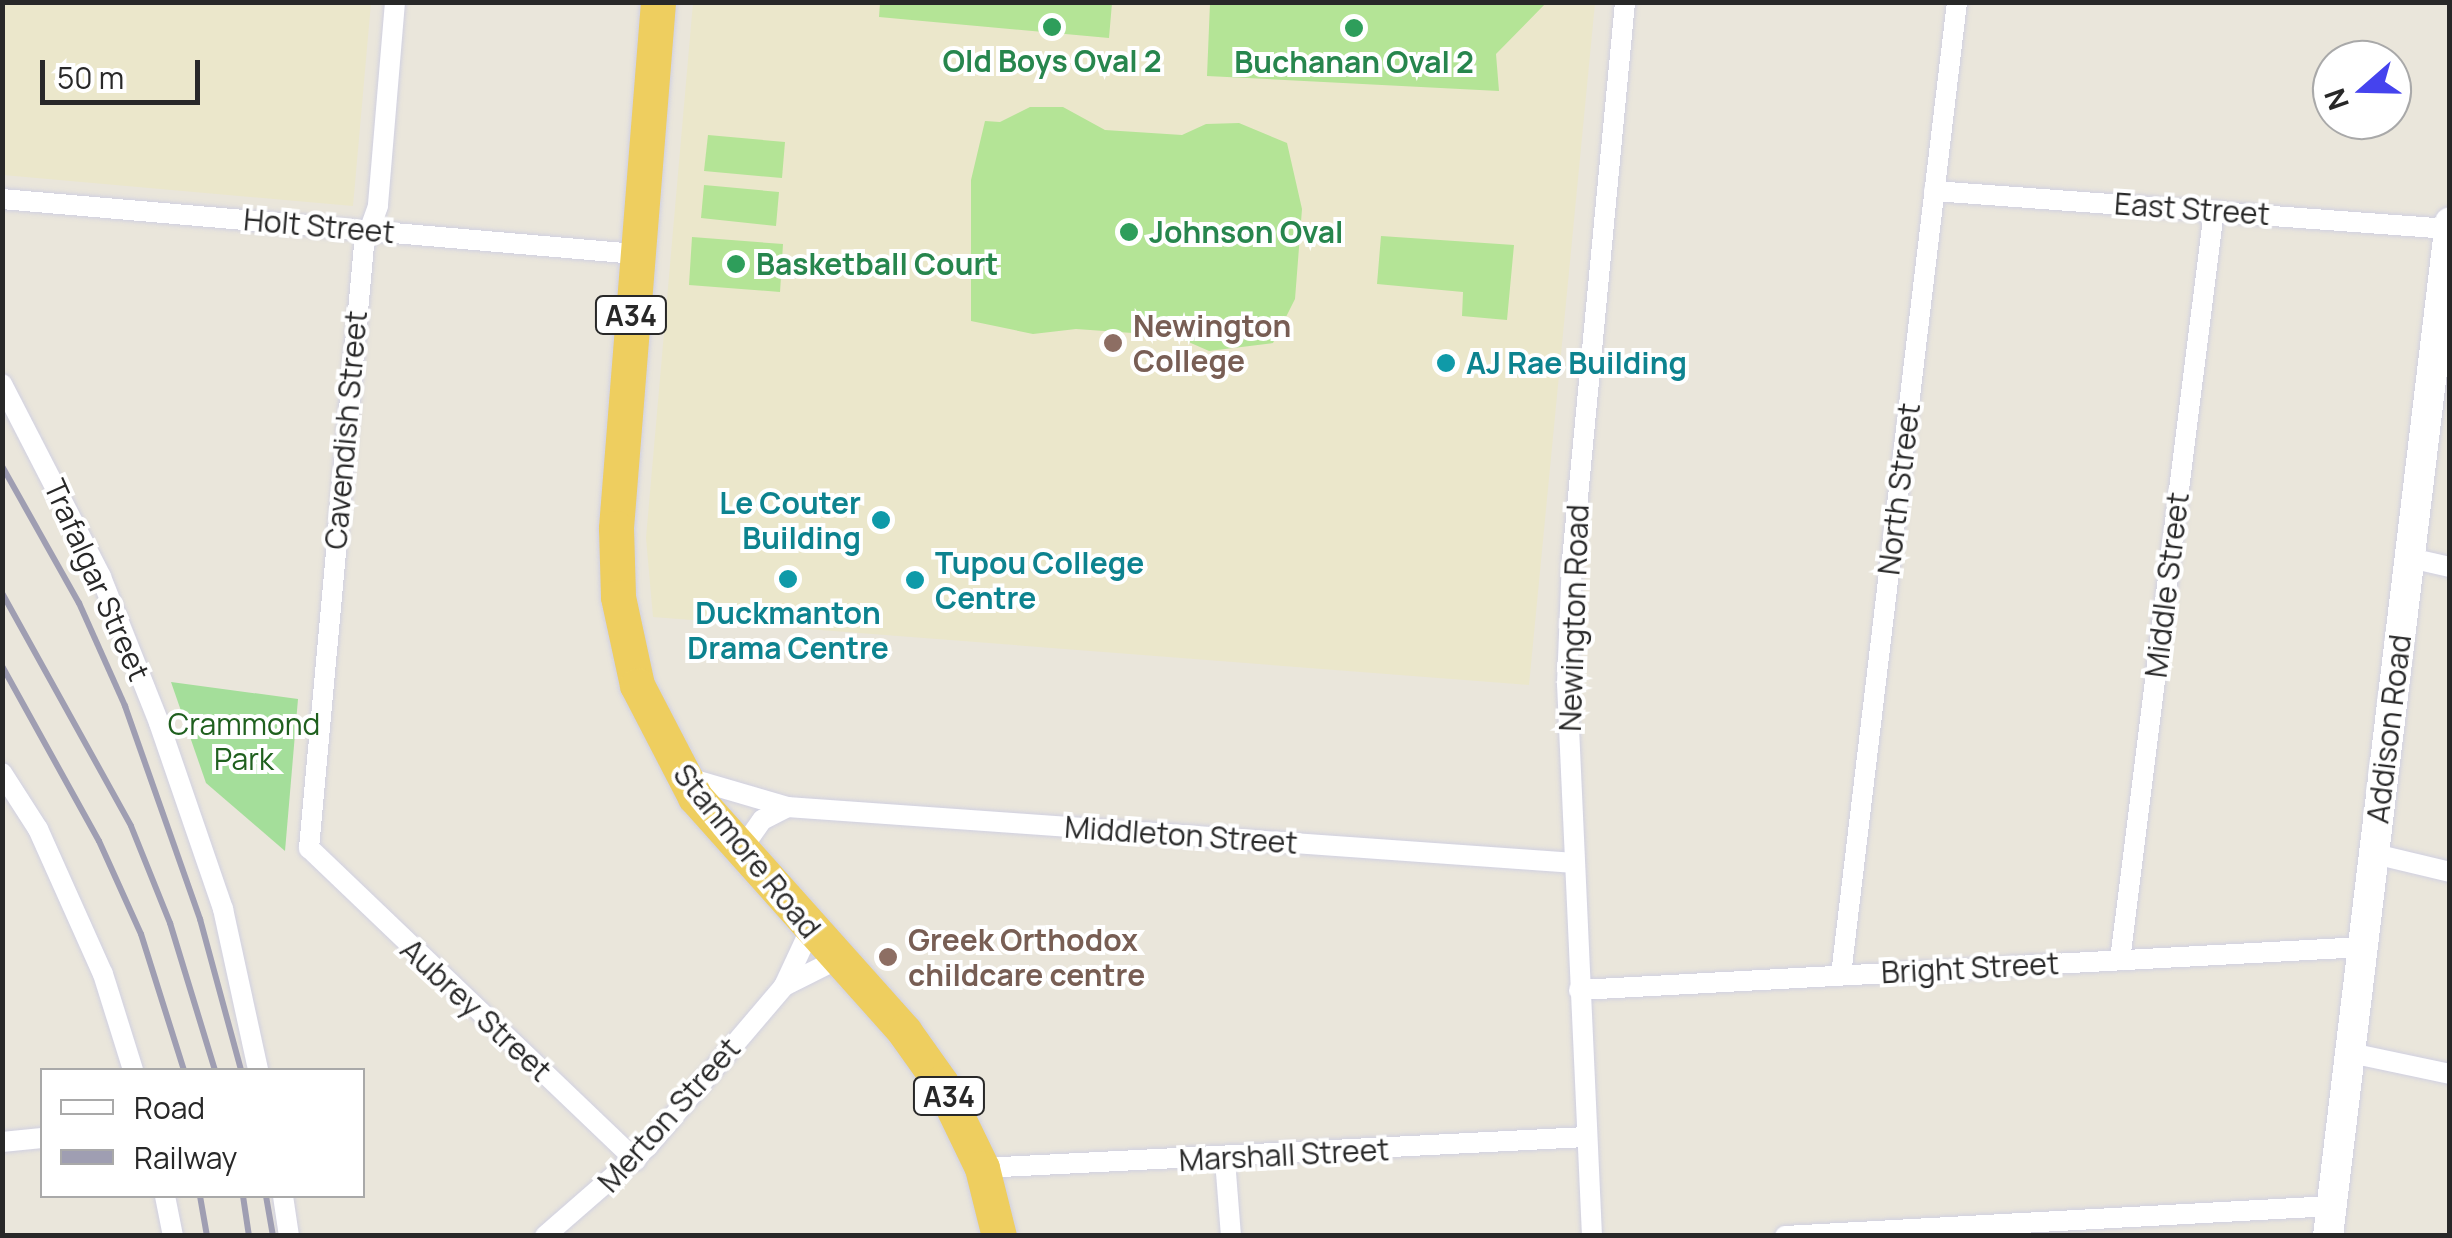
<!DOCTYPE html>
<style>
body{margin:0}
#map{position:relative;width:2452px;height:1238px;overflow:hidden;background:#eae6db;font-family:Manrope,sans-serif}
div>[style]{position:absolute}
[style*='--x']{left:calc(var(--x)*1px);top:calc(var(--y)*1px);width:calc(var(--w)*1px);rotate:calc(var(--a)*1deg)}
.education>*{inset:0;background:#ebe7cb}
.green>*{inset:0;background:#a4de9a}
.pitch>*{inset:0;background:#b4e496}
.roads{filter:drop-shadow(0 0 2px #d0d0e1) drop-shadow(0 0 2px #d0d0e1)}
.minor>*{height:20px;margin:-10px;padding:0 10px;transform-origin:10px;border-radius:10px;background:#fff}
.secondary>*{height:30px;margin:-15px;padding:0 15px;transform-origin:15px;border-radius:15px;background:#fff}
.trunk>*{height:35px;margin:-17.5px;padding:0 17.5px;transform-origin:17.5px;border-radius:17.5px;background:#eece5f}
.rail>*{height:6px;margin:-3px;padding:0 3px;transform-origin:3px;border-radius:3px;background:#9f9eb2}
.dots>*{width:28px;height:28px;translate:-50% -50%;box-sizing:border-box;border:5px solid #fff;border-radius:50%}
span{translate:-50% -50%;white-space:nowrap;text-align:center;line-height:1.15;-webkit-text-stroke:8px #fff;paint-order:stroke}
.shield-label span{padding:2px 8px;background:#fff;border:2px solid;border-radius:8px;-webkit-text-stroke-width:0}
.shield-label{font-size:28px;color:#282828;font-weight:700}
.leisure-label{font-size:30px;color:#27864d;font-weight:700}
.left{translate:0 -50%;text-align:left}
.street-label{font-size:30px;color:#282828}
.education-label{font-size:30px;color:#785e54;font-weight:700}
.culture-label{font-size:30px;color:#0d838f;font-weight:700}
.right{translate:-100% -50%;text-align:right}
.park-label{font-size:30px;color:#1f601e}
.frame{position:absolute;inset:0;border:5px solid #282828;pointer-events:none}
.legend{position:absolute;left:40px;top:1068px;width:325px;height:130px;box-sizing:border-box;background:#fff;border:2px solid #a9a9a9;margin:0;padding:12px 18px;list-style:none;font-size:30px;color:#282828}
.legend li{display:flex;align-items:center;gap:20px;height:50px}
.legend b{width:50px;border:2px solid #a9a9a9}
.north{position:absolute;left:2312px;top:40px;width:100px;height:100px;box-sizing:border-box;background:#fff;border:2px solid #a9a9a9;border-radius:50%;rotate:250deg;font-size:28px;font-weight:700;line-height:40px;text-align:center;color:#282828}
.north::after{content:'';display:block;margin:auto;width:35px;height:45px;background:#4543ee;clip-path:polygon(50% 0,100% 100%,50% 72%,0 100%)}
.scale{position:absolute;left:40px;top:60px;width:160px;height:45px;box-sizing:border-box;border:5px solid #282828;border-top:0;padding-left:12px;font-size:30px;line-height:35px;white-space:nowrap;color:#282828;-webkit-text-stroke:8px #fff;paint-order:stroke}
</style>
<div id="map">
<div class="education">
<i style="clip-path:polygon(2px 3px,371px 3px,353px 206px,3px 175px)"></i>
<i style="clip-path:polygon(693px 3px,1595px 3px,1529px 685px,653px 617px,646px 538px)"></i>
</div>
<div class="green">
<i style="clip-path:polygon(171px 682px,298px 699px,285px 851px,206px 783px)"></i>
</div>
<div class="pitch">
<i style="clip-path:polygon(880px 3px,880px 2px,1112px 3px,1109px 38px,879px 17px)"></i>
<i style="clip-path:polygon(1210px 3px,1210px 2px,1546px 3px,1496px 54px,1499px 91px,1207px 76px)"></i>
<i style="clip-path:polygon(1030px 107px,1063px 107px,1105px 130px,1182px 135px,1206px 124px,1239px 123px,1287px 143px,1302px 209px,1295px 299px,1273px 343px,1209px 351px,1175px 336px,1076px 329px,1033px 334px,971px 321px,971px 180px,985px 121px,1000px 122px)"></i>
<i style="clip-path:polygon(708px 135px,785px 142px,782px 178px,704px 171px)"></i>
<i style="clip-path:polygon(704px 185px,779px 192px,776px 226px,701px 218px)"></i>
<i style="clip-path:polygon(1381px 236px,1514px 245px,1507px 320px,1462px 316px,1463px 292px,1377px 284px)"></i>
<i style="clip-path:polygon(692px 237px,783px 244px,780px 292px,689px 285px)"></i>
</div>
<div class="roads">
<div class="minor">
<i style="--x:395;--y:2;--w:205;--a:94.8"></i>
<i style="--x:378;--y:206;--w:41;--a:109.7"></i>
<i style="--x:364;--y:245;--w:606;--a:95.21"></i>
<i style="--x:309;--y:848;--w:452;--a:43.7"></i>
<i style="--x:1934;--y:191;--w:516;--a:4.22"></i>
<i style="--x:2;--y:199;--w:636;--a:4.96"></i>
<i style="--x:2;--y:384;--w:217;--a:62.8"></i>
<i style="--x:101;--y:577;--w:157;--a:68.3"></i>
<i style="--x:159;--y:723;--w:197;--a:71"></i>
<i style="--x:223;--y:909;--w:165;--a:77.7"></i>
<i style="--x:2410;--y:558;--w:41;--a:12.7"></i>
<i style="--x:2;--y:773;--w:67;--a:57.3"></i>
<i style="--x:38;--y:829;--w:159;--a:65.9"></i>
<i style="--x:103;--y:974;--w:101;--a:72.6"></i>
<i style="--x:688;--y:778;--w:103;--a:16.3"></i>
<i style="--x:787;--y:807;--w:790;--a:4.06"></i>
<i style="--x:741;--y:850;--w:37;--a:-55"></i>
<i style="--x:762;--y:820;--w:28;--a:-27"></i>
<i style="--x:2375;--y:854;--w:77;--a:13.5"></i>
<i style="--x:2120;--y:960;--w:755;--a:-82.85"></i>
<i style="--x:1841;--y:975;--w:980;--a:-83.2"></i>
<i style="--x:784;--y:986;--w:58;--a:-26.6"></i>
<i style="--x:1579;--y:990;--w:784;--a:-3.14"></i>
<i style="--x:2351;--y:1053;--w:101;--a:12"></i>
<i style="--x:2;--y:1142;--w:40;--a:-5.7"></i>
<i style="--x:1225;--y:1160;--w:76;--a:85.5"></i>
<i style="--x:982;--y:1168;--w:604;--a:-2.94"></i>
<i style="--x:165;--y:1196;--w:41;--a:78.7"></i>
<i style="--x:283;--y:1196;--w:40;--a:81.5"></i>
<i style="--x:545;--y:1236;--w:137;--a:-41.1"></i>
<i style="--x:648;--y:1146;--w:210;--a:-49.6"></i>
<i style="--x:784;--y:986;--w:62;--a:-65.1"></i>
<i style="--x:1592;--y:1236;--w:553;--a:-92.59"></i>
<i style="--x:1567;--y:684;--w:124;--a:-87.7"></i>
<i style="--x:1572;--y:560;--w:561;--a:-84.57"></i>
<i style="--x:1785;--y:1236;--w:548;--a:-3.14"></i>
</div>
<div class="secondary">
<i style="--x:2328;--y:1236;--w:1021;--a:-83.14"></i>
</div>
<div class="trunk">
<i style="--x:658;--y:2;--w:528;--a:94.57"></i>
<i style="--x:616;--y:528;--w:69;--a:88.3"></i>
<i style="--x:618;--y:597;--w:90;--a:77.8"></i>
<i style="--x:637;--y:685;--w:126;--a:62.6"></i>
<i style="--x:695;--y:797;--w:314;--a:48.2"></i>
<i style="--x:904;--y:1031;--w:64;--a:54.6"></i>
<i style="--x:941;--y:1083;--w:94;--a:64.2"></i>
<i style="--x:982;--y:1168;--w:70;--a:76"></i>
</div>
</div>
<div class="rail">
<i style="--x:2;--y:466;--w:157;--a:60.7"></i>
<i style="--x:79;--y:603;--w:113;--a:65.9"></i>
<i style="--x:125;--y:706;--w:226;--a:70.6"></i>
<i style="--x:200;--y:919;--w:156;--a:74.8"></i>
<i style="--x:2;--y:593;--w:266;--a:61"></i>
<i style="--x:131;--y:826;--w:105;--a:68.1"></i>
<i style="--x:170;--y:923;--w:154;--a:73"></i>
<i style="--x:2;--y:666;--w:200;--a:61"></i>
<i style="--x:99;--y:841;--w:102;--a:65.7"></i>
<i style="--x:141;--y:934;--w:143;--a:72.5"></i>
<i style="--x:200;--y:1196;--w:41;--a:80.1"></i>
<i style="--x:243;--y:1196;--w:40;--a:81.5"></i>
<i style="--x:266;--y:1196;--w:41;--a:80.1"></i>
</div>
<div class="dots">
<i style="left:1052px;top:27px;background:#2e9e5b"></i>
<i style="left:1354px;top:28px;background:#2e9e5b"></i>
<i style="left:1129px;top:232px;background:#2e9e5b"></i>
<i style="left:736px;top:264px;background:#2e9e5b"></i>
<i style="left:1113px;top:343px;background:#8d6e63"></i>
<i style="left:1446px;top:363px;background:#0f9aa8"></i>
<i style="left:881px;top:520px;background:#0f9aa8"></i>
<i style="left:788px;top:579px;background:#0f9aa8"></i>
<i style="left:915px;top:580px;background:#0f9aa8"></i>
<i style="left:888px;top:957px;background:#8d6e63"></i>
</div>
<div class="shield-label">
<span style="left:631px;top:315px">A34</span>
<span style="left:949px;top:1096px">A34</span>
</div>
<div class="leisure-label">
<span style="left:1052px;top:61px">Old Boys Oval 2</span>
<span style="left:1354px;top:62px">Buchanan Oval 2</span>
<span class="left" style="left:1149px;top:232px">Johnson Oval</span>
<span class="left" style="left:756px;top:264px">Basketball Court</span>
</div>
<div class="street-label">
<span style="left:2192px;top:209px;rotate:4deg">East Street</span>
<span style="left:319px;top:226px;rotate:5deg">Holt Street</span>
<span style="left:346px;top:430px;rotate:-85deg">Cavendish Street</span>
<span style="left:1899px;top:489px;rotate:-83deg">North Street</span>
<span style="left:97px;top:580px;rotate:66deg">Trafalgar Street</span>
<span style="left:2167px;top:585px;rotate:-83deg">Middle Street</span>
<span style="left:1574px;top:618px;rotate:-88deg">Newington Road</span>
<span style="left:2389px;top:729px;rotate:-83deg">Addison Road</span>
<span style="left:1181px;top:835px;rotate:4deg">Middleton Street</span>
<span style="left:747px;top:851px;rotate:51deg">Stanmore Road</span>
<span style="left:1970px;top:968px;rotate:-3deg">Bright Street</span>
<span style="left:476px;top:1010px;rotate:43deg">Aubrey Street</span>
<span style="left:669px;top:1115px;rotate:-48deg">Merton Street</span>
<span style="left:1284px;top:1155px;rotate:-3deg">Marshall Street</span>
</div>
<div class="education-label">
<span class="left" style="left:1133px;top:343px">Newington<br>College</span>
<span class="left" style="left:908px;top:957px">Greek Orthodox<br>childcare centre</span>
</div>
<div class="culture-label">
<span class="left" style="left:1466px;top:363px">AJ Rae Building</span>
<span class="right" style="left:861px;top:520px">Le Couter<br>Building</span>
<span class="left" style="left:935px;top:580px">Tupou College<br>Centre</span>
<span style="left:788px;top:630px">Duckmanton<br>Drama Centre</span>
</div>
<div class="park-label">
<span style="left:244px;top:741px">Crammond<br>Park</span>
</div>
<div class="frame"></div>
<ul class="legend">
<li><b style="height:12px;background:#fff"></b>Road</li>
<li><b style="height:12px;background:#9f9eb2"></b>Railway</li>
</ul>
<div class="north">N</div>
<div class="scale">50 m</div>
</div>
